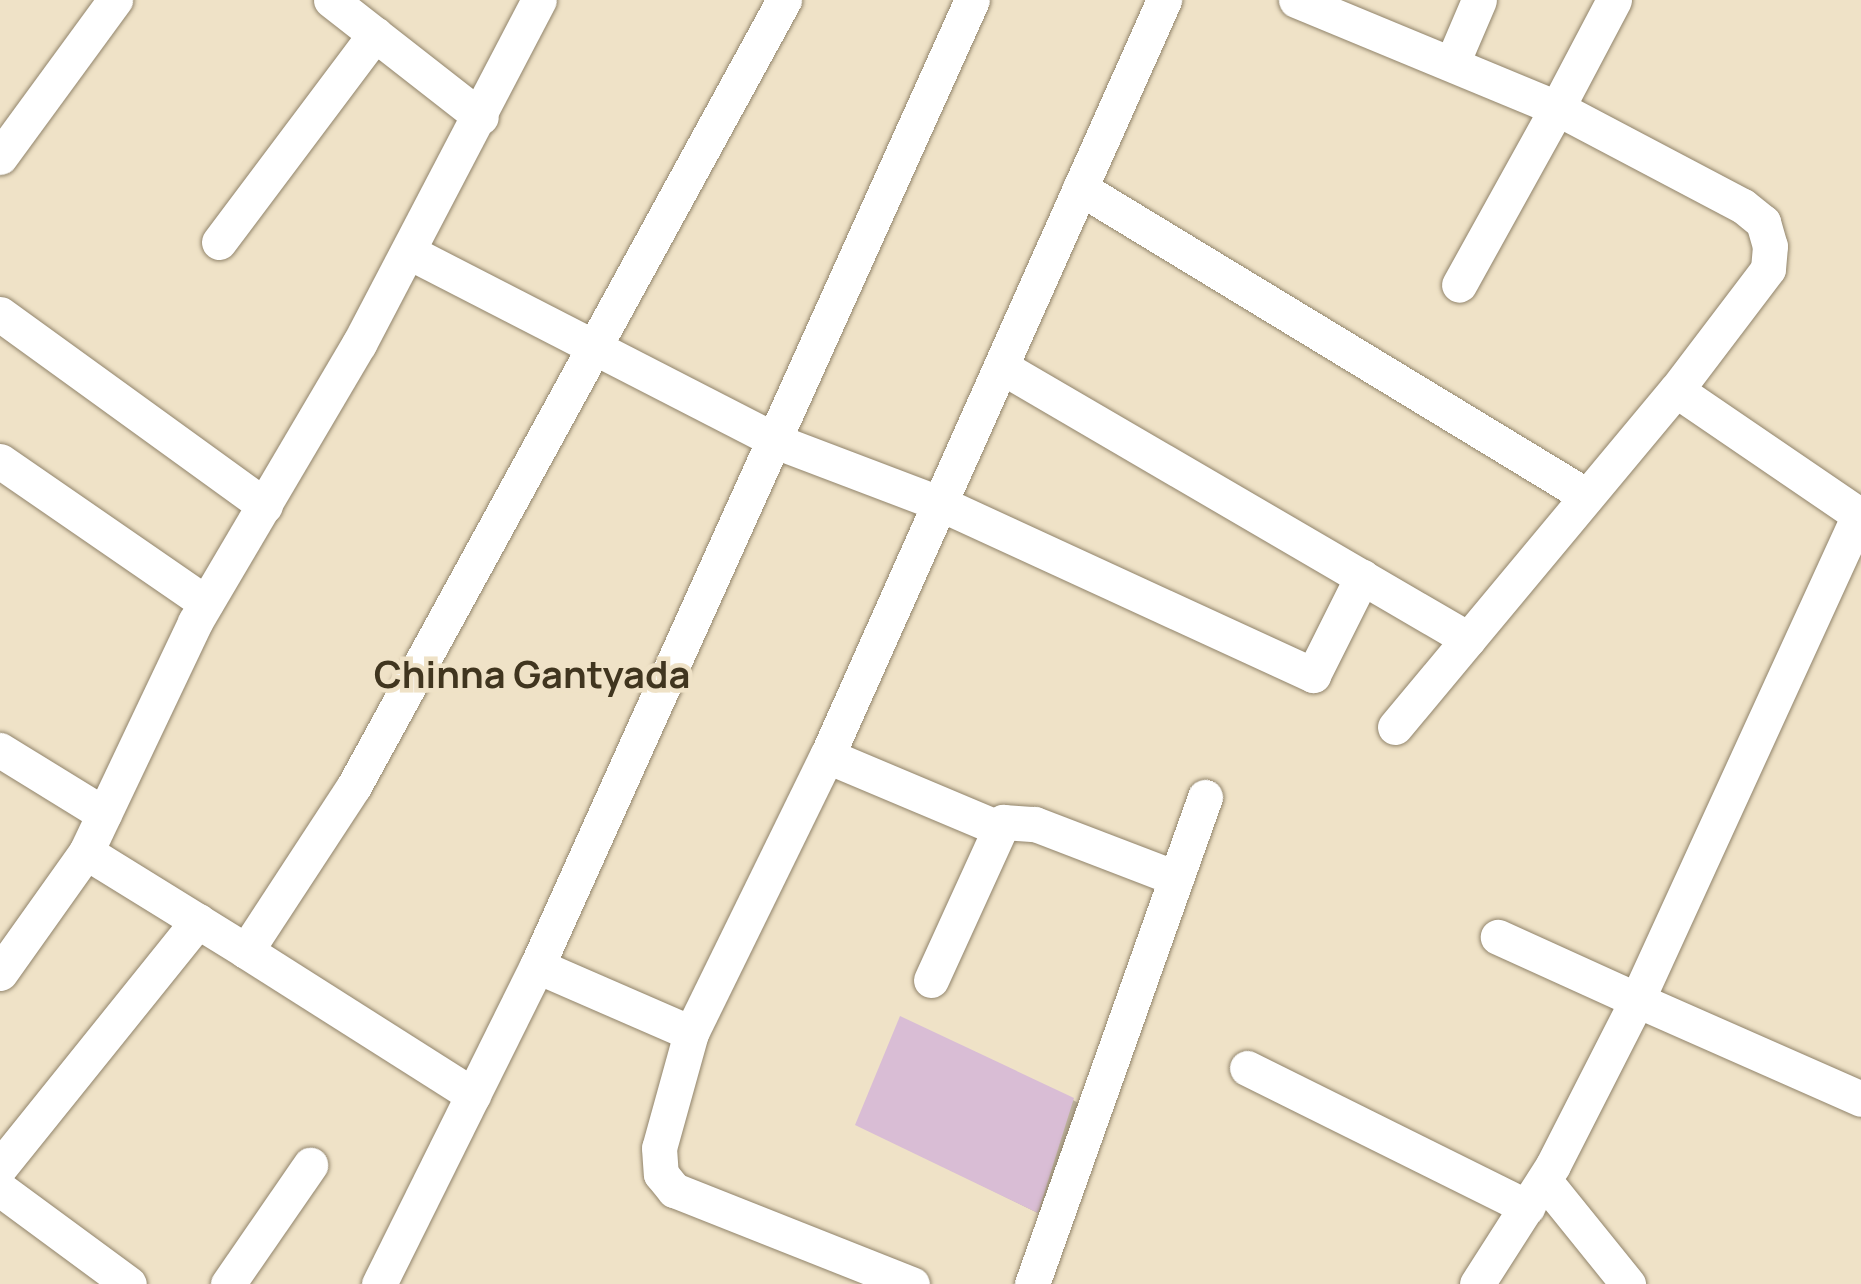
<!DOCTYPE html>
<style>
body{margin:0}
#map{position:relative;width:1861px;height:1284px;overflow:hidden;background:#efe2c7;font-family:Manrope,sans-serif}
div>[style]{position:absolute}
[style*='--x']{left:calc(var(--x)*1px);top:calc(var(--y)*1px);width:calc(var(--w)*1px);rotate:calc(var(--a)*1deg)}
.shadow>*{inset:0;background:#0003}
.building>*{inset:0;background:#d9bdd5}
.roads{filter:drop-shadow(0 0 2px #91846b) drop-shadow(0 0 2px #91846b)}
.minor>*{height:35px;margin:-17.5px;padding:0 17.5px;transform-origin:17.5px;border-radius:17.5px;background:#fff}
span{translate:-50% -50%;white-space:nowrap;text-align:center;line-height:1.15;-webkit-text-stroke:9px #efe2c7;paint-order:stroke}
.district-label{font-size:38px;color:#40351f;font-weight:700}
</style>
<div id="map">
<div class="shadow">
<i style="clip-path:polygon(1073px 1100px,1105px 1118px,1070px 1229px,858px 1124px)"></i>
</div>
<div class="building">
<i style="clip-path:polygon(900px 1016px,1074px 1098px,1038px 1213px,855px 1125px)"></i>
</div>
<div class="roads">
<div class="minor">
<i style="--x:331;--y:0;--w:190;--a:38"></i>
<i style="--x:1296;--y:0;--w:282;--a:22.5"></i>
<i style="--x:1557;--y:108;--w:202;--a:119"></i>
<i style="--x:1614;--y:0;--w:122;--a:117.8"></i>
<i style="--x:1557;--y:108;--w:210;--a:27.8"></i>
<i style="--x:1743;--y:206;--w:26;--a:39"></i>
<i style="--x:1763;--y:222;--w:25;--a:74"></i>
<i style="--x:1770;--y:246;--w:23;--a:95"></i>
<i style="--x:1768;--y:269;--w:152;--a:127.2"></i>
<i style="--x:1676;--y:390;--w:224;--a:34.3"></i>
<i style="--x:1453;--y:61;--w:66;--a:-66.9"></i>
<i style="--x:0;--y:157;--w:195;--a:-53.8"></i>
<i style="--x:1080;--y:188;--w:593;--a:31.28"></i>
<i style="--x:219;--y:242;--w:260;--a:-53.1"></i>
<i style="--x:409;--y:252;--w:415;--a:27.2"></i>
<i style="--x:778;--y:442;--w:172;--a:20.8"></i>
<i style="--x:939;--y:503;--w:412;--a:24.7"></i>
<i style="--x:1313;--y:675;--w:110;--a:-63.4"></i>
<i style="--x:0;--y:314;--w:327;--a:35.9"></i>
<i style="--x:1002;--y:367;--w:540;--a:30.27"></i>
<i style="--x:0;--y:461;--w:250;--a:34.6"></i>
<i style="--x:1859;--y:515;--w:533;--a:114.6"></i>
<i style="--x:1637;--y:1000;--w:245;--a:23.8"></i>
<i style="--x:1395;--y:727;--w:439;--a:-50.2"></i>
<i style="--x:0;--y:750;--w:122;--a:31.6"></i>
<i style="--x:827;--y:756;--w:186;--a:22.8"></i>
<i style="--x:86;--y:852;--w:188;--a:31.7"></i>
<i style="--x:246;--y:951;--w:197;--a:-56.8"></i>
<i style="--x:354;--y:786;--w:896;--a:-61.32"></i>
<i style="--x:246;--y:951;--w:269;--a:32.4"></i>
<i style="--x:537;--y:966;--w:168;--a:23.5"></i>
<i style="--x:691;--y:1033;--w:309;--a:-63.9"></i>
<i style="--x:827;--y:756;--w:828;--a:-65.97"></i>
<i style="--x:0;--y:973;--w:148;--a:-54.6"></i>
<i style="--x:86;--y:852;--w:255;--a:-64.6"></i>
<i style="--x:195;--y:622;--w:323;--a:-59.5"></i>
<i style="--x:359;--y:344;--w:388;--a:-62.4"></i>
<i style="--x:931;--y:980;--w:174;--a:-65.5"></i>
<i style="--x:1003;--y:822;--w:32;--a:4"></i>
<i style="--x:1035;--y:824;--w:151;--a:21"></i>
<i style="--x:691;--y:1033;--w:119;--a:105.5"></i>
<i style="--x:659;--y:1148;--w:26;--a:86"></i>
<i style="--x:661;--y:1174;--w:21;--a:51"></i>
<i style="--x:674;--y:1190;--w:256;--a:21.6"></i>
<i style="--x:1247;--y:1068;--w:313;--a:26.4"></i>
<i style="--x:0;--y:1167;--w:316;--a:-51.2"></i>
<i style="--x:1544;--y:1180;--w:134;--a:51.1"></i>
<i style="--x:0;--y:1189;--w:160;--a:36.4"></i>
<i style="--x:228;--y:1284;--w:145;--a:-55.4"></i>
<i style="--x:379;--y:1284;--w:355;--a:-63.6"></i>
<i style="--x:537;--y:966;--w:1059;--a:-65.76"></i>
<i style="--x:1032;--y:1284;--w:517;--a:-70.44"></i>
<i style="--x:1477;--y:1284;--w:141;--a:-57.4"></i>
<i style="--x:1553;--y:1165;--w:185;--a:-63"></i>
<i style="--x:1637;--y:1000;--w:153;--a:-155.6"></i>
</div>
</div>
<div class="district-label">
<span style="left:532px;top:674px">Chinna Gantyada</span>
</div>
</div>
